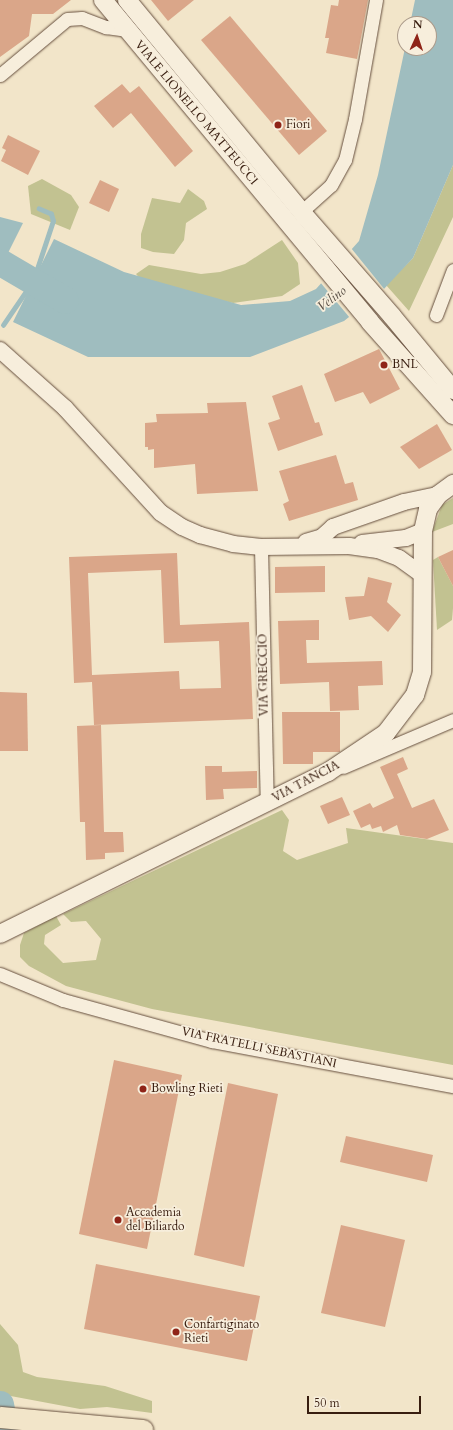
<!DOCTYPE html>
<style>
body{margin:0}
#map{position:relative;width:453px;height:1430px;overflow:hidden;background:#f2e5c9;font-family:Cardo,serif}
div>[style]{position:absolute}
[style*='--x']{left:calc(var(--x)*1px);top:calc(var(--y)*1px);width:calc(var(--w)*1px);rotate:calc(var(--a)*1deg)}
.green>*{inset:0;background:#c2c291}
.water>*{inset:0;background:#9fbdbf}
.pier>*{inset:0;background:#f2e5c9}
.stream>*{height:4.5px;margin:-2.25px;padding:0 2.25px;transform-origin:2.25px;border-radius:2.25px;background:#9fbdbf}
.river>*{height:27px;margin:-13.5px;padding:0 13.5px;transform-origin:13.5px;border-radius:13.5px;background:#9fbdbf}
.building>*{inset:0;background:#daa689}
.roads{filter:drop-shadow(0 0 1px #664f3e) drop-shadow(0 0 1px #664f3e)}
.minor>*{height:13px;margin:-6.5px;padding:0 6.5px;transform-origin:6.5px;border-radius:6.5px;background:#f7eedc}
.tertiary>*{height:16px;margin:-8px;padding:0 8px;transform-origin:8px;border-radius:8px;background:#f7eedc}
.secondary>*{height:18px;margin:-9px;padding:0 9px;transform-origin:9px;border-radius:9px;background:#f7eedc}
.trunk>*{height:21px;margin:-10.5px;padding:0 10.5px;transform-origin:10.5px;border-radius:10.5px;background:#f2e5c9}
.dots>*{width:11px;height:11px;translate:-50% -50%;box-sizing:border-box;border:2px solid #f7eedc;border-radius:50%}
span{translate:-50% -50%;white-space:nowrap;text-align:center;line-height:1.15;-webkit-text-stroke:3.5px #f7eedc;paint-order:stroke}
.street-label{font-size:12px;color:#381d0f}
.poi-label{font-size:12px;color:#381d0f}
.left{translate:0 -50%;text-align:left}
.water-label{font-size:13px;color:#574d44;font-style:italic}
.north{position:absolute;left:397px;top:16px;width:40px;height:40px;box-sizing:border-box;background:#f7eedc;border:1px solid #ab9a8a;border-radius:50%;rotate:3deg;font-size:11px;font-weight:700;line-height:16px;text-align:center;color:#381d0f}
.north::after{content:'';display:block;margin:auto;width:14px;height:18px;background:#8f2418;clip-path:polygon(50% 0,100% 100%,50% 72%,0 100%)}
.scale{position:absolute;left:307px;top:1396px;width:114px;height:18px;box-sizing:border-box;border:2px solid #381d0f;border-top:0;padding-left:5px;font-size:12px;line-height:14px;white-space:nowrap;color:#381d0f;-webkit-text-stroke:3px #f7eedc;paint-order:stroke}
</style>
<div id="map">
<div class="green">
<i style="clip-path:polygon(453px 165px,453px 217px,409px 311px,386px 285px,413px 258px)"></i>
<i style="clip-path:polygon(42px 179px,71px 195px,79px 207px,70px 230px,31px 214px,28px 186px)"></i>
<i style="clip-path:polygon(188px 189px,204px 201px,207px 209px,186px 223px,184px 240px,174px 254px,153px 252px,141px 248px,141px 234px,152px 198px,180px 203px)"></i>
<i style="clip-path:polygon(282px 240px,298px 263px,300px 284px,282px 296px,233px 303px,145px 284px,136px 274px,149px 265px,201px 274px,220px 272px,245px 264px)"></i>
<i style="clip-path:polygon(453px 498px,453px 524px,432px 532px,442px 505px)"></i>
<i style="clip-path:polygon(438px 557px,453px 586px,453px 608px,452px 620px,437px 630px,433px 560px)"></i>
<i style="clip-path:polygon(282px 810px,289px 820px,283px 851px,297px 860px,348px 843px,346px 828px,453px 843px,453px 1065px,152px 1009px,66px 986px,29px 966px,20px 957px,20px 945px,24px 933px,56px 916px,61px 925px,45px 935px,44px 944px,63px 963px,96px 960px,101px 939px,86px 921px,71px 922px,63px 914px)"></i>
<i style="clip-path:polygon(0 1324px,18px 1345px,23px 1372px,37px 1377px,105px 1386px,152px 1401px,152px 1413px,107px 1407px,80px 1409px,0 1394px)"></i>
</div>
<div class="water">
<i style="clip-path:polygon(415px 0,453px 0,453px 165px,413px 258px,383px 290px,344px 321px,250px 357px,88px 357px,13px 322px,54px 239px,124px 272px,241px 305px,290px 301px,316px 289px,359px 241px,378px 175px,405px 48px,429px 48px,429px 24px,410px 24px)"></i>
<i style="clip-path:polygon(0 217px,23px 223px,0 269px)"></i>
</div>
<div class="pier">
<i style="clip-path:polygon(351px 248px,385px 290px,350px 318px,320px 282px)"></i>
</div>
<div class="stream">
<i style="--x:3;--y:325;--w:53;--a:-55.7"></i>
<i style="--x:33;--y:281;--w:63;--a:-71.6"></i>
<i style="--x:53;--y:221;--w:7;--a:-106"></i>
<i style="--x:51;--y:214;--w:13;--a:-157"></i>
</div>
<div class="river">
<i style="--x:0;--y:262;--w:75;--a:30.3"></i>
<i style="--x:0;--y:1404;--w:26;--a:79"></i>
</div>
<div class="building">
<i style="clip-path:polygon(0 0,71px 0,53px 14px,32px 14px,29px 36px,0 57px)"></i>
<i style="clip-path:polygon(151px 0,194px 0,168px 21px)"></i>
<i style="clip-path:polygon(339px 0,368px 0,357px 59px,326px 53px,329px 38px,325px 38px,331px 5px,338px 6px)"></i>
<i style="clip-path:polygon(230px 16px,327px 131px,299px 155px,201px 40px)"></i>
<i style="clip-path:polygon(122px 84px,130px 93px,139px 86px,193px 151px,175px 167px,131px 113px,113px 128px,94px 106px)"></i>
<i style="clip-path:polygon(8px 135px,40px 151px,28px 175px,1px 161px,6px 150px,2px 148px)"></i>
<i style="clip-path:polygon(100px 180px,119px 189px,109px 212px,89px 203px)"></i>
<i style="clip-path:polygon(379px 349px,400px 389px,370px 404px,363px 392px,335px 402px,324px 374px)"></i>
<i style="clip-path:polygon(302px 385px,315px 423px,319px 422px,323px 435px,278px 451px,268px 423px,280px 419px,272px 396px)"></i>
<i style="clip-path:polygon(246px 402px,258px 491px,197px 494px,195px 464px,154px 468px,154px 449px,148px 450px,148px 447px,145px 447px,145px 423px,157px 422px,156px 414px,208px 413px,207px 403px)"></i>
<i style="clip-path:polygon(437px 424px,452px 450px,419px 469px,400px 447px)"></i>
<i style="clip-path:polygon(336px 455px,345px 484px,353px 482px,358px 500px,289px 521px,283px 504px,289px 501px,279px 471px)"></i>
<i style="clip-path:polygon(453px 550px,453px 586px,438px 557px)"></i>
<i style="clip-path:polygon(evenodd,177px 553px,180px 625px,249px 622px,253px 719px,94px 725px,92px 682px,74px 683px,69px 557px,177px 553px,161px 570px,164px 643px,219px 641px,221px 688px,180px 689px,179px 671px,92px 675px,88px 573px,161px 570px)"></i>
<i style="clip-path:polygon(325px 566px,325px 592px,275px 593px,275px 567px)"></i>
<i style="clip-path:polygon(368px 577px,392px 583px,387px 602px,401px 615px,388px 632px,371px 616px,349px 620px,345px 597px,364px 596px)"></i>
<i style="clip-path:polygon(319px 620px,319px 640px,306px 640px,307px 663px,382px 661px,383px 685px,358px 686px,359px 710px,330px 711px,329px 682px,280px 684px,278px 621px)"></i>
<i style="clip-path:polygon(0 692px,27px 693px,28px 751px,0 751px)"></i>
<i style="clip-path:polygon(282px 712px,340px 712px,340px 752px,313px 752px,313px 764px,283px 764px)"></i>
<i style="clip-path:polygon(101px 725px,104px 832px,123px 832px,124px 852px,105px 853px,105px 859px,86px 860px,85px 822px,80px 822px,77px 726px)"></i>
<i style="clip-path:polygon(403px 757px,408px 769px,397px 774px,412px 808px,434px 799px,449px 830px,427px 839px,400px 835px,397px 825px,383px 832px,381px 826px,372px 829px,370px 824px,361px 828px,353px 811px,370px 803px,373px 808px,394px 798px,380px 767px)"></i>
<i style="clip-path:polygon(205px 766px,222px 766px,222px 772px,257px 771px,257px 788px,223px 789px,224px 799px,206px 800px)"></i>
<i style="clip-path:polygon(342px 797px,350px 815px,328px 824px,320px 806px)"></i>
<i style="clip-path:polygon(114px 1060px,182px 1075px,147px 1249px,79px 1234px)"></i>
<i style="clip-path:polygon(228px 1083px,278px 1094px,244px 1267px,194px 1255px)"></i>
<i style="clip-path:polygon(346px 1136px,433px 1155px,427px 1182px,340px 1162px)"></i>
<i style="clip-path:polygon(341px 1225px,405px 1240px,385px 1327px,321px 1313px)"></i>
<i style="clip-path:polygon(96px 1264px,260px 1296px,247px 1361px,84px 1329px)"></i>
</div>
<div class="roads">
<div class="minor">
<i style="--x:0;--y:75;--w:87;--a:-39.9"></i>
<i style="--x:67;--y:19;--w:15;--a:-4"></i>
<i style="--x:82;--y:18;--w:26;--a:21"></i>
<i style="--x:106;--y:27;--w:22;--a:8"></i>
<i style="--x:301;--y:212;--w:40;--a:-42"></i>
<i style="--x:331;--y:185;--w:29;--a:-61"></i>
<i style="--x:345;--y:160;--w:42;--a:-76.3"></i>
<i style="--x:355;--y:119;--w:121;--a:-80"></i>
<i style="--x:436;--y:315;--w:48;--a:-69.3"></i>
<i style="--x:261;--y:547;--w:256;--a:88.7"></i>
<i style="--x:343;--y:767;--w:120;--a:-23.1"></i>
<i style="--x:0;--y:974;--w:68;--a:22.4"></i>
<i style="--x:63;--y:1000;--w:155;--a:15.4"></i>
<i style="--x:212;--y:1041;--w:245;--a:10.6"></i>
</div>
<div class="tertiary">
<i style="--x:0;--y:350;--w:87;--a:41.7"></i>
<i style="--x:65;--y:408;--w:142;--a:47.6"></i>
<i style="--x:161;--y:513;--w:25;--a:34"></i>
<i style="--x:182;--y:527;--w:20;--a:24"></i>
<i style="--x:200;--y:535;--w:34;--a:15"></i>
<i style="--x:233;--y:544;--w:28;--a:6"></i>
<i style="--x:261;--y:547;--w:88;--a:-0.7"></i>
<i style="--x:349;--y:546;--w:29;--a:8"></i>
<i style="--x:378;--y:550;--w:22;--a:21"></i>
<i style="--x:399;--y:558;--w:27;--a:36"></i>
<i style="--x:306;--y:542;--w:17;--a:-17"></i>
<i style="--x:322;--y:537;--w:15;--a:-42"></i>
<i style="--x:333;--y:527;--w:75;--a:-19.4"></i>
<i style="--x:404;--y:502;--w:35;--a:-12"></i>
<i style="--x:362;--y:543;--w:44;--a:-6.5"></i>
<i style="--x:406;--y:538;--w:18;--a:-22"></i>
</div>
<div class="secondary">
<i style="--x:103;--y:0;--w:418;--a:50.3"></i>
<i style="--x:370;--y:322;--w:125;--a:48.3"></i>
<i style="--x:127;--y:0;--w:278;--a:50.5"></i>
<i style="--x:304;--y:215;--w:134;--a:48.9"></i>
<i style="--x:392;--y:316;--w:96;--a:50.5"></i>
<i style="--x:0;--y:934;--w:366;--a:-26.3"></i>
<i style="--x:328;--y:772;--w:70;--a:-33.9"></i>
<i style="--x:386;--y:733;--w:48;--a:-52.7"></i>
<i style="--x:415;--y:695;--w:24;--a:-73"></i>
<i style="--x:422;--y:672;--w:141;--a:-89.6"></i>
<i style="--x:423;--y:531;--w:23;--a:-77"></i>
<i style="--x:428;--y:509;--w:17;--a:-54"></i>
<i style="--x:438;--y:495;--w:19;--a:-36"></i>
</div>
<div class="trunk">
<i style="--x:0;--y:1417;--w:143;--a:5.2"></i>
</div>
</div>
<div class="dots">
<i style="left:278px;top:125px;background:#8f2418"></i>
<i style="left:384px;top:365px;background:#8f2418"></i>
<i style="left:143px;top:1089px;background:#8f2418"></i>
<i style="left:118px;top:1220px;background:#8f2418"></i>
<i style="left:176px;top:1332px;background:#8f2418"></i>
</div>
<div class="street-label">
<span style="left:196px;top:113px;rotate:50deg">VIALE LIONELLO MATTEUCCI</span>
<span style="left:264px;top:675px;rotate:-91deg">VIA GRECCIO</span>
<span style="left:306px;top:782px;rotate:-28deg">VIA TANCIA</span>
<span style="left:259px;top:1048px;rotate:12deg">VIA FRATELLI SEBASTIANI</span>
</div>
<div class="poi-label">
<span class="left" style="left:286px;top:125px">Fiori</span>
<span class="left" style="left:392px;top:365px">BNL</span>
<span class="left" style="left:151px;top:1089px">Bowling Rieti</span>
<span class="left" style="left:126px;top:1220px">Accademia<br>del Biliardo</span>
<span class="left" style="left:184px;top:1332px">Confartiginato<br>Rieti</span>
</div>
<div class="water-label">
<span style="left:332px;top:299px;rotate:-37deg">Velino</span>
</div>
<div class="north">N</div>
<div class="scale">50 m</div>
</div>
